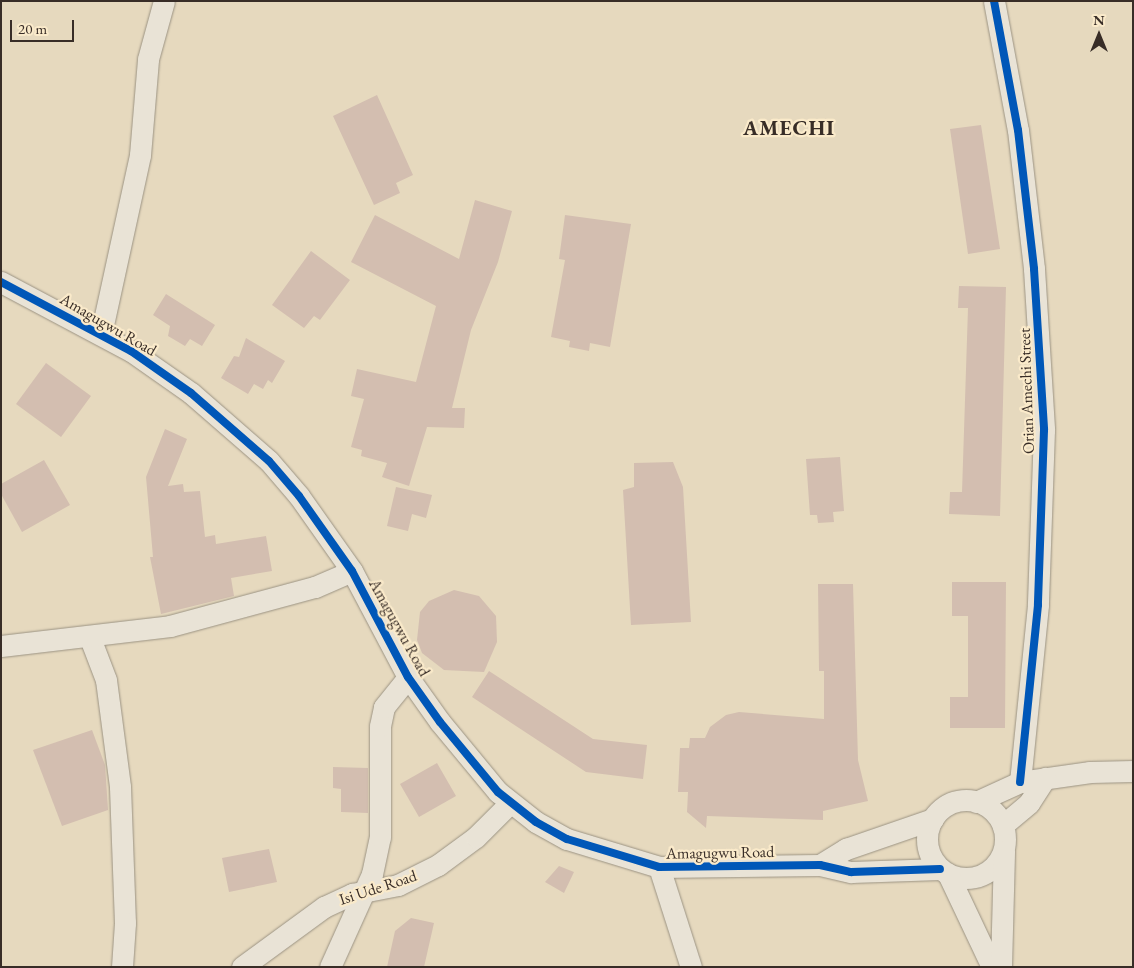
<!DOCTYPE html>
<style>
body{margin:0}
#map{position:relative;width:1134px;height:968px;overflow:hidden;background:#e6d9be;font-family:"EB Garamond",serif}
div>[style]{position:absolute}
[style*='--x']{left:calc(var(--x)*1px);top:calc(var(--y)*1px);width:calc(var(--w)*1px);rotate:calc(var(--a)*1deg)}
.building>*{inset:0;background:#d3beb0}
.roads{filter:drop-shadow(0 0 1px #9b9383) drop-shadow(0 0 1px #9b9383)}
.minor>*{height:21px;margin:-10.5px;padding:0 10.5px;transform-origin:10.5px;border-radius:10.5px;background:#e9e3d6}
.minor>.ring{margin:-10.5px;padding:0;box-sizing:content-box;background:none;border:21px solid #e9e3d6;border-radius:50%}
.cycleway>*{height:8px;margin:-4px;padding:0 4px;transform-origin:4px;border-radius:4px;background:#0057b8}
span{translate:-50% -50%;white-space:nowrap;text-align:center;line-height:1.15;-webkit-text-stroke:4.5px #faeaca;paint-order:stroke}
.street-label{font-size:16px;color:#382d27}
.district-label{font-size:21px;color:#382d27;font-weight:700;letter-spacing:1px}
.frame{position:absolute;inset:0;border:2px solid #382d27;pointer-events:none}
.north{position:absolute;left:1074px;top:10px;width:50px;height:50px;-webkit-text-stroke:4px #faeaca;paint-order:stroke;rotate:0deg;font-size:14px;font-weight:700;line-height:20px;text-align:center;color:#382d27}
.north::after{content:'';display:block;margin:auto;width:18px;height:22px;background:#382d27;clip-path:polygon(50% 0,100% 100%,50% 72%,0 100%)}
.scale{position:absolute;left:10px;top:20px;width:64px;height:22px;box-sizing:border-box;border:2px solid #382d27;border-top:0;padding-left:6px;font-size:15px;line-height:18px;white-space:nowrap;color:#382d27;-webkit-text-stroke:4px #faeaca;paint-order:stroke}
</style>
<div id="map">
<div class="building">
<i style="clip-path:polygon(377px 95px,413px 175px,396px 183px,400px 193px,374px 205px,333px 116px)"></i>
<i style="clip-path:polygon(981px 125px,1000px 249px,968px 254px,950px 129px)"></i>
<i style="clip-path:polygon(475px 200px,512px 211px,498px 262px,471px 330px,452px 408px,465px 408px,464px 428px,427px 427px,409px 486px,382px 477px,387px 463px,361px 456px,362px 450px,351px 447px,364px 399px,351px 396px,357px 369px,416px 382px,436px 306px,351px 262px,375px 215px,459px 259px)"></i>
<i style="clip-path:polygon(565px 215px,631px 224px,610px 347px,590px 343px,589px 351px,569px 347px,570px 341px,551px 337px,565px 260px,559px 259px)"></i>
<i style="clip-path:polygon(311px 251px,350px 280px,320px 320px,314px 316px,304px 328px,272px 305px)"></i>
<i style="clip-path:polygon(959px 286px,1006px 287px,1000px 516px,949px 514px,950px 492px,962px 492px,968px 308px,958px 308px)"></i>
<i style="clip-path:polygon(166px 294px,215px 325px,202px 346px,190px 339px,185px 346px,168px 336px,170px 326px,153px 315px)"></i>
<i style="clip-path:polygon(246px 338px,285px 361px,272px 383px,268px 380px,263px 389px,254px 384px,248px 394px,221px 378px,234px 356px,239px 357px)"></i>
<i style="clip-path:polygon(46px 363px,91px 396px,61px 437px,16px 404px)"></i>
<i style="clip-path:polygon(165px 429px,187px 439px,168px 486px,183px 484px,184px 492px,200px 491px,205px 537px,215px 535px,216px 544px,266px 536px,272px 571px,231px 578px,234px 596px,161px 614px,150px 557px,153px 557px,146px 477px)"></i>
<i style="clip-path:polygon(840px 457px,844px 511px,833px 512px,834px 522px,818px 523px,817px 515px,810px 515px,806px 459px)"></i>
<i style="clip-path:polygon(44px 460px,70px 505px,22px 532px,1px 494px,1px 484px)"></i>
<i style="clip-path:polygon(673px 462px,683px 487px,691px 622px,631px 625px,623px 490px,634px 487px,634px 463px)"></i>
<i style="clip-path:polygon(396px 487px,432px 495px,426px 518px,412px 514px,408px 531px,387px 526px)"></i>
<i style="clip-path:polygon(952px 582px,1006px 582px,1005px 728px,950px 728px,950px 697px,968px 697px,968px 616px,952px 616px)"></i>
<i style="clip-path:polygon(818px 584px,853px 584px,858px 760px,868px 801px,823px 811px,823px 820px,707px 816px,706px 828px,687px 812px,688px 792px,678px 792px,680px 748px,689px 748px,690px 738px,705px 738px,710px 727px,726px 715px,739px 712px,824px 719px,824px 671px,819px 671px)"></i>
<i style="clip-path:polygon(454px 590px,479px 596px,496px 616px,497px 642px,484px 672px,444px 670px,422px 653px,417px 640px,420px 612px,429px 601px)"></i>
<i style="clip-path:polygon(489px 671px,593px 739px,647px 745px,643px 779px,586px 772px,472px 697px)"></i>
<i style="clip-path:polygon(92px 730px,105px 765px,108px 810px,62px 826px,33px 750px)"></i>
<i style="clip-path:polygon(437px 763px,456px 796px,419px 817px,400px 784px)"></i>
<i style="clip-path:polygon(333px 767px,368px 768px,368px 813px,341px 812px,341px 789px,333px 788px)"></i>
<i style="clip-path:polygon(269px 849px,277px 882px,229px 892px,222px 858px)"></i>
<i style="clip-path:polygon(559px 866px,574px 872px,564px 893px,545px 882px)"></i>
<i style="clip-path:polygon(411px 918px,434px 923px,424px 967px,387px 967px,395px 931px)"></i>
</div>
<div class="roads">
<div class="minor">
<i style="--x:994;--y:1;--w:131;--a:79.5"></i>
<i style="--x:1018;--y:130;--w:140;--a:83.4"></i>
<i style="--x:1034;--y:269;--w:161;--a:86.4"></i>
<i style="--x:1044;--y:430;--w:175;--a:92"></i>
<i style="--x:1038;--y:605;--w:178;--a:95.8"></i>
<i style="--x:1;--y:282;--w:147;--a:28"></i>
<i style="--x:131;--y:351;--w:73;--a:35"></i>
<i style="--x:191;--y:393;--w:103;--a:41.1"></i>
<i style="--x:269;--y:461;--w:46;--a:49.4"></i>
<i style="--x:299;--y:496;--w:92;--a:54.8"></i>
<i style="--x:352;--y:571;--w:120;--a:62.2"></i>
<i style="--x:408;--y:677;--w:55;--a:54.6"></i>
<i style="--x:440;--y:722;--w:91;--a:50.4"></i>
<i style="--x:498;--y:792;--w:48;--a:38.3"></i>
<i style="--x:536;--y:822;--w:35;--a:29"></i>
<i style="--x:567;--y:839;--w:96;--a:16.9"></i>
<i style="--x:659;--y:867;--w:161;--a:-0.7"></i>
<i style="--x:820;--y:865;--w:32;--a:13"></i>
<i style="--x:851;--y:872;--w:89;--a:-1.9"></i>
<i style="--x:101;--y:334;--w:183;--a:-77.7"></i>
<i style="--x:140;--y:155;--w:96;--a:-85.2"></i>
<i style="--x:148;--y:59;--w:60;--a:-74.6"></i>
<i style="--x:90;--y:638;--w:45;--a:69.1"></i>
<i style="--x:106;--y:680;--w:108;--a:82.5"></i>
<i style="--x:120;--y:787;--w:136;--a:87.9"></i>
<i style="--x:125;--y:923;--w:44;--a:93.9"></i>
<i style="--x:1;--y:646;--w:170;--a:-6.7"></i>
<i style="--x:170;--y:626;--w:150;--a:-15.1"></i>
<i style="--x:315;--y:587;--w:40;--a:-23.4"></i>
<i class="ring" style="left:927px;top:800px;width:57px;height:57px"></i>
<i style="--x:976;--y:802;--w:48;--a:-24.4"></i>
<i style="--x:1020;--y:782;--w:71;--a:-8.1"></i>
<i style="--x:1090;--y:772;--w:43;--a:-1.3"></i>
<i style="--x:1003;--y:825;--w:34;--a:-40"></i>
<i style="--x:1029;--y:803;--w:30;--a:-57"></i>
<i style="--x:820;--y:865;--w:31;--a:-32"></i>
<i style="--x:846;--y:849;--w:92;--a:-19"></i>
<i style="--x:659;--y:867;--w:105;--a:72.3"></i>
<i style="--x:948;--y:874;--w:103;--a:64.7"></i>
<i style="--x:242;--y:967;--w:102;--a:-36.2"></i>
<i style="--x:324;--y:907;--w:31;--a:-25"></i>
<i style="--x:352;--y:894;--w:47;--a:-11.1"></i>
<i style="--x:398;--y:885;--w:45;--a:-26.6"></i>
<i style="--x:438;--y:865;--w:47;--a:-36.4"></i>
<i style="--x:476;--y:837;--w:48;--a:-45"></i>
<i style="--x:330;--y:967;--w:102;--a:-65.7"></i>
<i style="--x:372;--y:874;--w:38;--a:-78"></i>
<i style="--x:380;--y:837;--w:111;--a:-90"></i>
<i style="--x:380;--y:726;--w:19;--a:-78"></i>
<i style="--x:384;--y:707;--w:38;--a:-51"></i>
<i style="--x:1001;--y:967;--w:116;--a:-88.5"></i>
</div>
</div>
<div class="cycleway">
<i style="--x:994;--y:1;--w:131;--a:79.5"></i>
<i style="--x:1018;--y:130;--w:140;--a:83.4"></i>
<i style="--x:1034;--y:269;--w:161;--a:86.4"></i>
<i style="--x:1044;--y:430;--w:175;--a:92"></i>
<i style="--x:1038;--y:605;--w:178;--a:95.8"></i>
<i style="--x:1;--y:282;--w:147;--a:28"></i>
<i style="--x:131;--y:351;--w:73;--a:35"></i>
<i style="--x:191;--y:393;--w:103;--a:41.1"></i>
<i style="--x:269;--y:461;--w:46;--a:49.4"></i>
<i style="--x:299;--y:496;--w:92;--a:54.8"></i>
<i style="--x:352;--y:571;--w:120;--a:62.2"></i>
<i style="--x:408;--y:677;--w:55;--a:54.6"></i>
<i style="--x:440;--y:722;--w:91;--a:50.4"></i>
<i style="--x:498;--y:792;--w:48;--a:38.3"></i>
<i style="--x:536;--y:822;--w:35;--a:29"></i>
<i style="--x:567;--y:839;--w:96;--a:16.9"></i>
<i style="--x:659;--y:867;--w:161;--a:-0.7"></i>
<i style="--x:820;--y:865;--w:32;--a:13"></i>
<i style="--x:851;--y:872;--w:89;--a:-1.9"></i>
</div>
<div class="street-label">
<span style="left:108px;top:325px;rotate:30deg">Amagugwu Road</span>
<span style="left:1027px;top:391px;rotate:-92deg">Orian Amechi Street</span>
<span style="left:399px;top:628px;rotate:61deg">Amagugwu Road</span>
<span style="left:720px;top:853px;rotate:-1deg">Amagugwu Road</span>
<span style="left:378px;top:888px;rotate:-18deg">Isi Ude Road</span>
</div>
<div class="district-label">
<span style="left:789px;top:128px">AMECHI</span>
</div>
<div class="frame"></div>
<div class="north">N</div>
<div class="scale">20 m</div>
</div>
